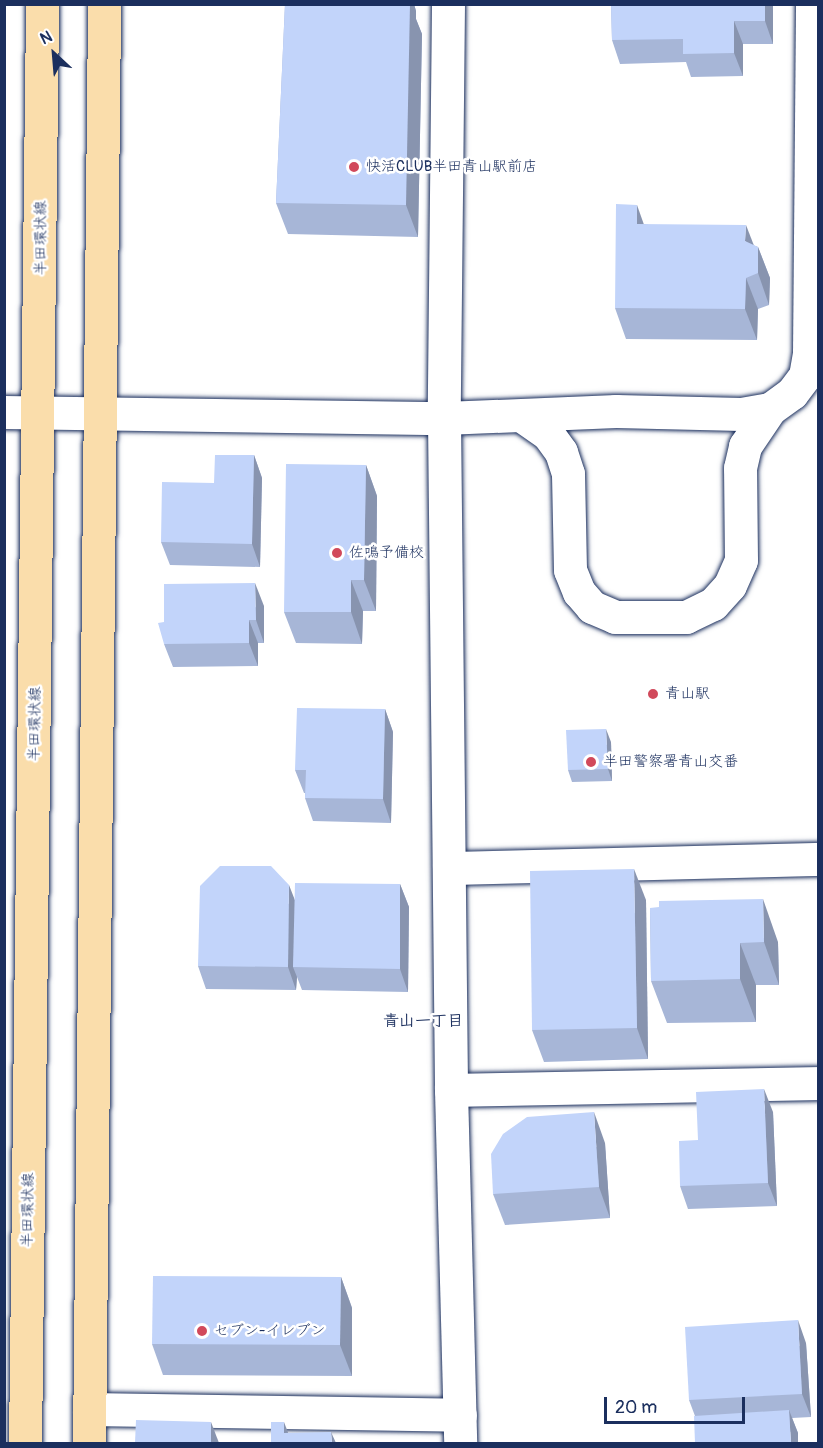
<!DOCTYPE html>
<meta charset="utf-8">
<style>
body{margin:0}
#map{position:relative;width:823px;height:1448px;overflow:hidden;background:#fff;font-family:Pangolin,"Klee One",sans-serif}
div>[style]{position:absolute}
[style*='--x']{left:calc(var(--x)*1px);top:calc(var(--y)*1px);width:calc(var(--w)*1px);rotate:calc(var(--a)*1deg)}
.roads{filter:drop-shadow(0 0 2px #1b2f5e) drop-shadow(0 0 2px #1b2f5e)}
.minor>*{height:33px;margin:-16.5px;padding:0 16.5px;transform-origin:16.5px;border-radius:16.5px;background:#fff}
.major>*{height:33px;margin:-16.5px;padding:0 16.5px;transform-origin:16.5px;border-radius:16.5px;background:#faddab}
.wall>*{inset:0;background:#a7b6d7}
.shaded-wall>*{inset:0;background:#8894af}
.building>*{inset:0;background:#c2d4fa}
.dots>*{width:16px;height:16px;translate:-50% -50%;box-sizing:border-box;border:3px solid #fff;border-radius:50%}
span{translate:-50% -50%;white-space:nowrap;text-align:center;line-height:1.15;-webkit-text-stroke:5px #fff;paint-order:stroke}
.poi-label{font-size:15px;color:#1b2f5e}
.left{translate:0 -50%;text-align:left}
.street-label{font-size:15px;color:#1b2f5e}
.neighbourhood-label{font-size:16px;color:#1b2f5e;font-weight:700}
.frame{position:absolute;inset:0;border:6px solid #1b2f5e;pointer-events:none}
.north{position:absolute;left:24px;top:24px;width:60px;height:60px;-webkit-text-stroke:4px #fff;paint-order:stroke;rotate:334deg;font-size:16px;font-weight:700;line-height:24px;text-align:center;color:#1b2f5e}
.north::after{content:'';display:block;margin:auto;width:21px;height:27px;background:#1b2f5e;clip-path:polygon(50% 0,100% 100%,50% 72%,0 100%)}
.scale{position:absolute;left:604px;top:1397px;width:141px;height:27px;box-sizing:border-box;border:3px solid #1b2f5e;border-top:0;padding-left:8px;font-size:18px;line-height:21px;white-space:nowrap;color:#1b2f5e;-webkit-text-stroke:4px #fff;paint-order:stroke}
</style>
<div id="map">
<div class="roads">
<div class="minor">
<i style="--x:448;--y:4;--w:414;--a:90.6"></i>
<i style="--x:444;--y:418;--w:672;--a:89.4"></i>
<i style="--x:451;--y:1090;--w:354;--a:88.5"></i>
<i style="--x:4;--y:412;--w:440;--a:0.8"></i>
<i style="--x:444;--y:418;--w:172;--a:-2.3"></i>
<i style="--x:616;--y:411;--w:125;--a:1.4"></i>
<i style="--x:741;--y:414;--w:29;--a:-10"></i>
<i style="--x:525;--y:418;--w:28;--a:35"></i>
<i style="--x:548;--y:434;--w:22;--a:54"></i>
<i style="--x:561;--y:452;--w:23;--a:72"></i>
<i style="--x:568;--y:474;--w:96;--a:88.8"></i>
<i style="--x:570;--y:570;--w:24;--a:68"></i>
<i style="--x:579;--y:592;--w:20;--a:49"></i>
<i style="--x:592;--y:607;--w:25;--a:23"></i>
<i style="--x:615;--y:617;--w:71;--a:0"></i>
<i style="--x:686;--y:617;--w:30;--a:-26"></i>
<i style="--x:713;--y:604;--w:25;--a:-48"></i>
<i style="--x:730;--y:585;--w:27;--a:-66"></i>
<i style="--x:741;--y:560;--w:92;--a:-90.6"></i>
<i style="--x:740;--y:468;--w:23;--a:-77"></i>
<i style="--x:745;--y:446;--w:45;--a:-56"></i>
<i style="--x:770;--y:409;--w:27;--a:-36"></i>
<i style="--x:792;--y:393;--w:21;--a:-53"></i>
<i style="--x:805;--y:376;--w:23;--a:-80"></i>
<i style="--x:809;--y:353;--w:349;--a:-89.5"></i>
<i style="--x:449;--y:868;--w:369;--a:-1.4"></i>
<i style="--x:451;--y:1090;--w:367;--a:-1.1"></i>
<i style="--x:89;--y:1409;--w:371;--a:0.9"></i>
</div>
<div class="major">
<i style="--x:25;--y:1444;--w:1440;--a:-89.32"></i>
<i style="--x:89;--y:1444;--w:1440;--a:-89.4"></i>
</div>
</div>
<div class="wall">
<i style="clip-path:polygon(285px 4px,414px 4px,416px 11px,416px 19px,422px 34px,418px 237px,288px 234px,276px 203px)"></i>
<i style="clip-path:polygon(611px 4px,773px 4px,773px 44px,743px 44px,743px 76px,691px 77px,686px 62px,620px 64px,612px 40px)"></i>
<i style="clip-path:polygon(644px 224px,753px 245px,758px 247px,770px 278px,769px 305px,758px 309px,757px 340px,626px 339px,615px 308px)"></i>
<i style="clip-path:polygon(254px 455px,262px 478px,260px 567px,170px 565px,161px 542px)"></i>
<i style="clip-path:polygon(366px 465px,377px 496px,376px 611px,363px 611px,362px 644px,296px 643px,284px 612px)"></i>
<i style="clip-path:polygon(264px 606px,264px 643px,258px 643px,258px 666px,173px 667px,164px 644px,164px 622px)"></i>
<i style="clip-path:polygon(385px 709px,393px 732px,391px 823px,313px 821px,305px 798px,305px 793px,304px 793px,295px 770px)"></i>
<i style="clip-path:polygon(611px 742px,612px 781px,572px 782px,568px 770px)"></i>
<i style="clip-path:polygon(400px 884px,409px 907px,408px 992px,302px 990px,297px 977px,296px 990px,206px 989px,198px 966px,294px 900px)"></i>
<i style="clip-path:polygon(646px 900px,648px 1059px,544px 1062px,532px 1030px)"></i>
<i style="clip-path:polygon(650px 908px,778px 942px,779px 985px,756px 985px,756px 1022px,667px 1023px,651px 981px)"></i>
<i style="clip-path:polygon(773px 1112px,777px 1206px,688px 1209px,680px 1186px,698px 1140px)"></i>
<i style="clip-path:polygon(605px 1143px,610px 1218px,505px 1225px,493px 1194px)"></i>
<i style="clip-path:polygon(341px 1277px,352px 1308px,352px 1376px,163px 1375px,152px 1344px)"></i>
<i style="clip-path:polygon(806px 1343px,811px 1417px,792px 1418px,798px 1433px,695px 1416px,689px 1400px)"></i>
</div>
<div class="shaded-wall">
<i style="clip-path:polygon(405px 4px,414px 4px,416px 11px,416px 19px,422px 34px,418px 237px,406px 205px)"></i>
<i style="clip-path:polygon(765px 4px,773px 4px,773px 44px,765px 21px)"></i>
<i style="clip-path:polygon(734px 21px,743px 44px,743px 76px,734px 53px)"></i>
<i style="clip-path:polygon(637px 205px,648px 236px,637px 224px)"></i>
<i style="clip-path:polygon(746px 225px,758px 256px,745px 241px)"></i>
<i style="clip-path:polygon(758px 247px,770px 278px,769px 305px,758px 273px)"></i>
<i style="clip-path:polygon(746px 278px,758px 309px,757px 340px,745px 309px)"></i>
<i style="clip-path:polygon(254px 455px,262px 478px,260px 567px,252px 544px)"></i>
<i style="clip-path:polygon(366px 465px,377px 496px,376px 611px,364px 580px)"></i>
<i style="clip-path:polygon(351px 580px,363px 611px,362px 644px,351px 612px)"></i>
<i style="clip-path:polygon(255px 583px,264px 606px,264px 643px,256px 620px)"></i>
<i style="clip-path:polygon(249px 620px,258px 643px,258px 666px,249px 643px)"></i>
<i style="clip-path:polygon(385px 709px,393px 732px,391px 823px,383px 799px)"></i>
<i style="clip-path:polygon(606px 729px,611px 742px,612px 781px,608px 769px)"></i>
<i style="clip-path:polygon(634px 869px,646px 900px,648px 1059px,637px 1028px)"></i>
<i style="clip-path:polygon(400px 884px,409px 907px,408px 992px,400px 969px)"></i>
<i style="clip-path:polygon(289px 885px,298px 908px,293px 967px,297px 977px,296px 990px,288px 967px)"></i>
<i style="clip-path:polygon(763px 899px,778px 942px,779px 985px,764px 942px)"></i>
<i style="clip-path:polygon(740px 943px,756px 985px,756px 1022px,740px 979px)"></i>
<i style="clip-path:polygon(764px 1089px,773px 1112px,777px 1206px,768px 1183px)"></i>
<i style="clip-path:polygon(594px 1112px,605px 1143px,610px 1218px,599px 1187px)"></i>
<i style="clip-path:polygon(341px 1277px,352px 1308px,352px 1376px,340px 1345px)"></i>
<i style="clip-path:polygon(798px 1320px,806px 1343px,811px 1417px,802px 1394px)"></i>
<i style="clip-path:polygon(789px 1410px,798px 1433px,798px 1443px,791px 1443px)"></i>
<i style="clip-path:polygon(211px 1422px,219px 1443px,211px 1443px)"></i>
<i style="clip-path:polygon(284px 1422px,292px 1443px,284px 1433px)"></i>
<i style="clip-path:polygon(331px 1432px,336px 1443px,332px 1443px)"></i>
</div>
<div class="building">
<i style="clip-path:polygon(285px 4px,410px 4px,406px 205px,276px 203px)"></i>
<i style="clip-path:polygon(611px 4px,765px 4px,765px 21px,734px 21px,734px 53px,683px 54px,683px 39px,612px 40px)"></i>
<i style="clip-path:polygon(616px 204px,637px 205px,637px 224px,746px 225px,745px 241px,758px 247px,758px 273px,746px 278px,745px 309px,615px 308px)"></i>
<i style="clip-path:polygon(215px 455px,254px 455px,252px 544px,161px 542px,162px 482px,214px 483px)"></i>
<i style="clip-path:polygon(286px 464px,366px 465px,364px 580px,351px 580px,351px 612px,284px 612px)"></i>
<i style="clip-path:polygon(255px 583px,256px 620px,249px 620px,249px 643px,164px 644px,158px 623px,164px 622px,164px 584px)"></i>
<i style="clip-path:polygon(297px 708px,385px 709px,383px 799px,305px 798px,306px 770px,295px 770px)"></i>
<i style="clip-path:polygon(606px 729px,608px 769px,568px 770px,566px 730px)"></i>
<i style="clip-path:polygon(220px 866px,271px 866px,289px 885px,288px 967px,198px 966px,200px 886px)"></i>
<i style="clip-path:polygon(634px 869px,637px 1028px,532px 1030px,530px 871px)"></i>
<i style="clip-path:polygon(295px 883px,400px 884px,400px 969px,293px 967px)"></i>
<i style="clip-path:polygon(763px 899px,764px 942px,740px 943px,740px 979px,651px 981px,650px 908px,659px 907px,659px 901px)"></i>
<i style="clip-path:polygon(764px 1089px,768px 1183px,680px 1186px,679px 1141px,698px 1140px,696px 1092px)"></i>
<i style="clip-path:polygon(594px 1112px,599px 1187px,493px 1194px,491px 1154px,503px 1134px,527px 1117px)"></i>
<i style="clip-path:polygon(153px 1276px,341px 1277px,340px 1345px,152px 1344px)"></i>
<i style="clip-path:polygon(798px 1320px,802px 1394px,689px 1400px,685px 1327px)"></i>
<i style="clip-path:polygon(789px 1410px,791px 1443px,695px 1443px,694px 1416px)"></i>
<i style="clip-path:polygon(136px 1420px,211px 1422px,211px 1443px,135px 1443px)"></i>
<i style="clip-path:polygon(271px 1422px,284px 1422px,284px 1433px,331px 1432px,332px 1443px,271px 1443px)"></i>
</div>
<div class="dots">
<i style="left:354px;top:167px;background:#d1495b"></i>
<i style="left:337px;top:553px;background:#d1495b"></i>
<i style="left:653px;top:694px;background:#d1495b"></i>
<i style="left:591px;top:762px;background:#d1495b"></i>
<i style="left:202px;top:1331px;background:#d1495b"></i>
</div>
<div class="poi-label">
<span class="left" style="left:366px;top:167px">快活CLUB半田青山駅前店</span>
<span class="left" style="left:349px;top:553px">佐鳴予備校</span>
<span class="left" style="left:665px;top:694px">青山駅</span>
<span class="left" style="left:603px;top:762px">半田警察署青山交番</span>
<span class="left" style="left:214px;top:1331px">セブン-イレブン</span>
</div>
<div class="street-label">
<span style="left:41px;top:238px;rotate:-90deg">半田環状線</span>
<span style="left:35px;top:724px;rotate:-89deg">半田環状線</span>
<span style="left:28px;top:1210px;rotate:-89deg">半田環状線</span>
</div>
<div class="neighbourhood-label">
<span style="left:423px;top:1021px">青山一丁目</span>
</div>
<div class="frame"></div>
<div class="north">N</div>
<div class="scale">20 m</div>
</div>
